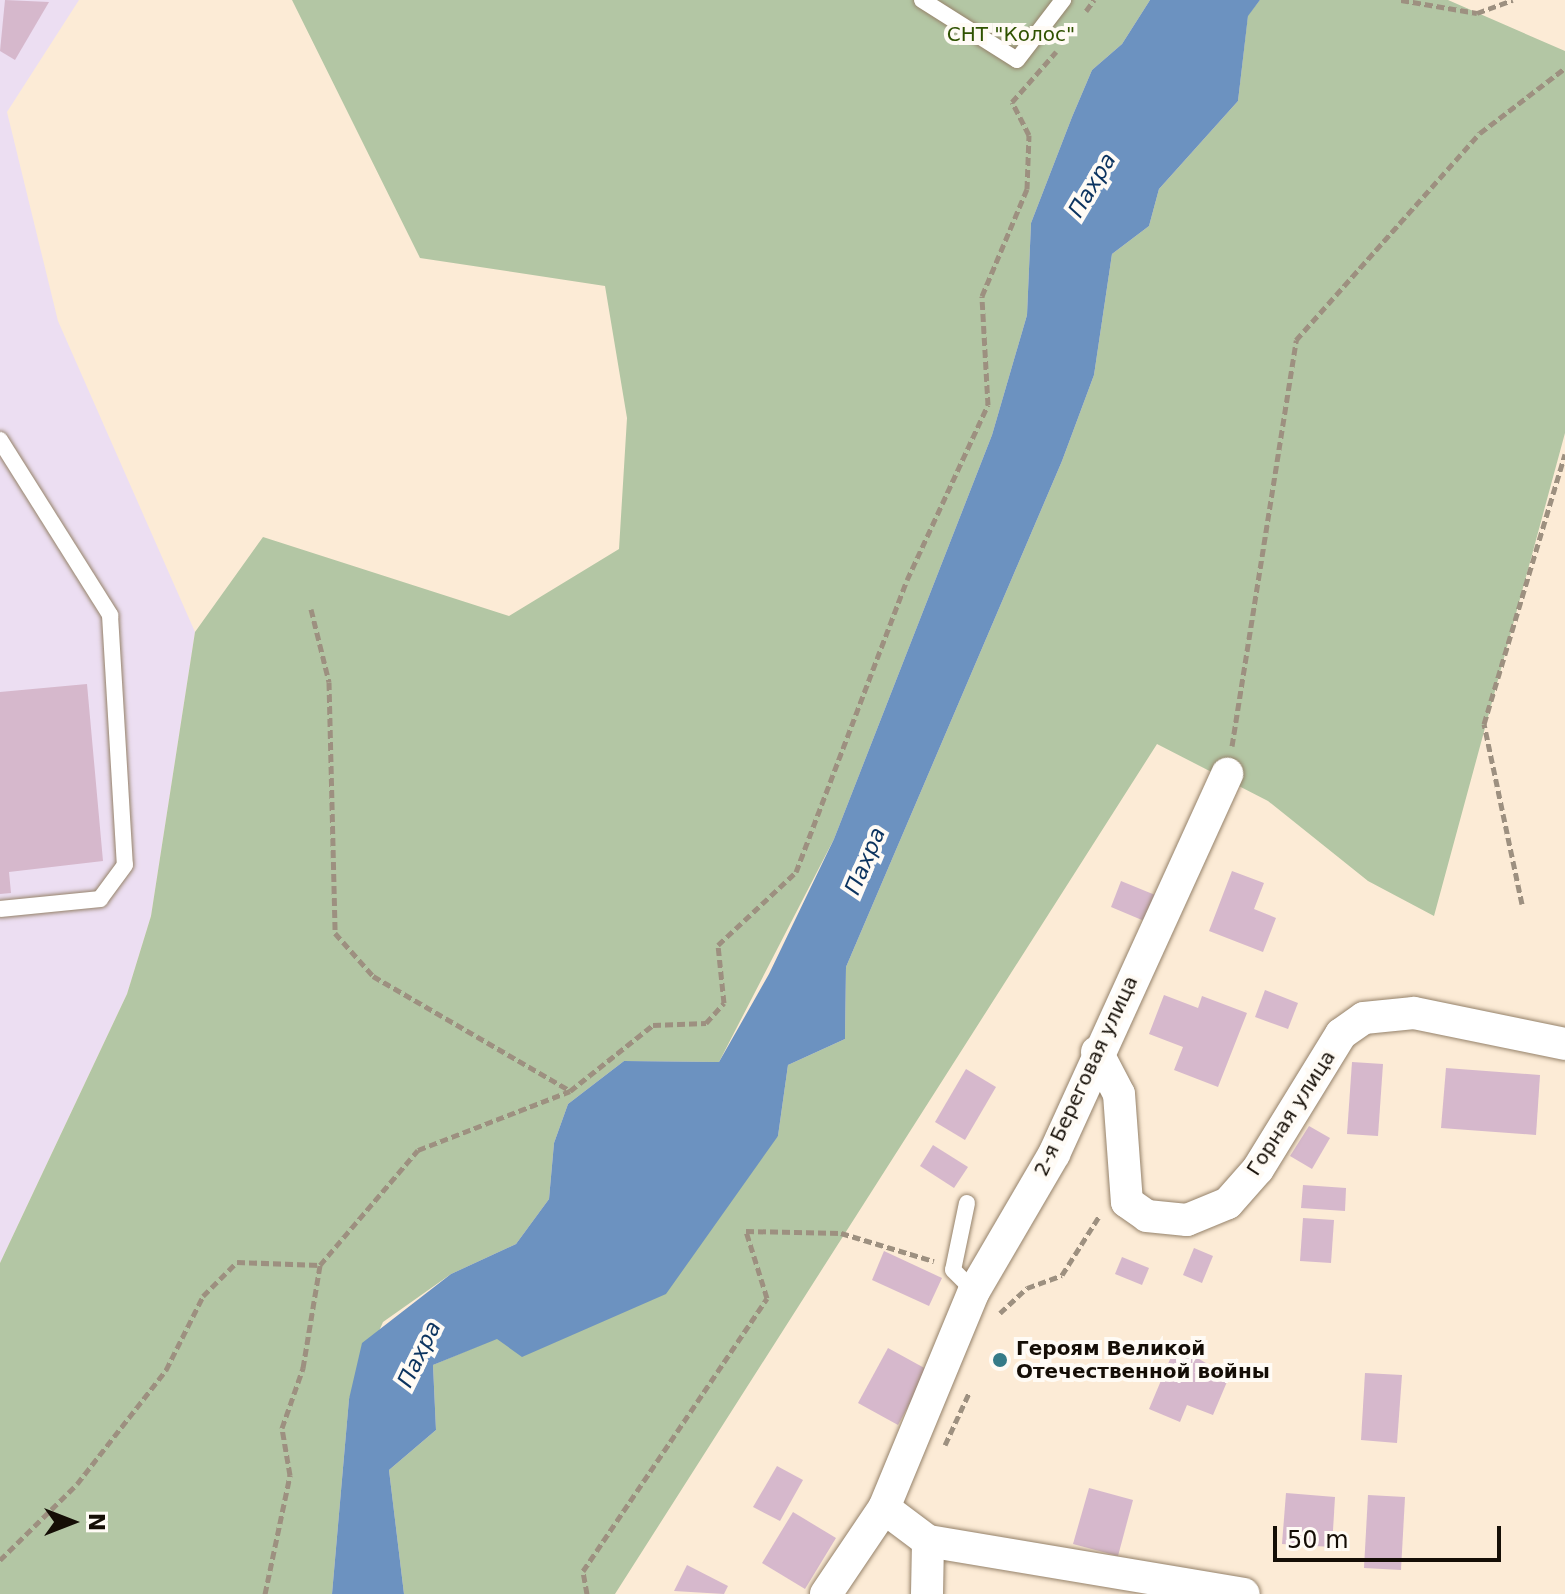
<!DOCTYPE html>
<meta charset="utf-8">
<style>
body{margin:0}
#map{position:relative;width:1565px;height:1594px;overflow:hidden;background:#fcebd6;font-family:"DejaVu Sans",sans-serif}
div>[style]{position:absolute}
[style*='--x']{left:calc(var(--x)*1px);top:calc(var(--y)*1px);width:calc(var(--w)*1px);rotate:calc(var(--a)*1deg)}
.industrial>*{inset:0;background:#ecdef2}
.green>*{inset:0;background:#b3c6a4}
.water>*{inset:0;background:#6c92c0}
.building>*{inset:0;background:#d6b8cc}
.path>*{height:5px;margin-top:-2.5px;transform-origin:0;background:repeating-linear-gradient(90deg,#9d9080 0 8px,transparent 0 12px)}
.roads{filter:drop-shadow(0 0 2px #95826a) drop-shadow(0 0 2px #95826a)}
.service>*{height:16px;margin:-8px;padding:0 8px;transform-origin:8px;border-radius:8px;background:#fff}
.minor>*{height:32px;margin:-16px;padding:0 16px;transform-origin:16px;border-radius:16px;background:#fff}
.dots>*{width:22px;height:22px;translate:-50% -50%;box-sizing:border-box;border:4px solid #fffbf5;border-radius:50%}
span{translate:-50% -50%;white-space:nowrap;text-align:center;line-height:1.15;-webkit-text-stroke:8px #fffbf5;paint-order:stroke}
.park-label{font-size:20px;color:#2f5200}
.street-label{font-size:20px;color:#150e06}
.poi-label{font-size:20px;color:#150e06;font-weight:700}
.left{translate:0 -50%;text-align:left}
.water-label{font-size:22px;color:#0b335f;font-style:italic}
.north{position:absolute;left:32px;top:1482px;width:80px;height:80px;-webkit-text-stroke:6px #fffbf5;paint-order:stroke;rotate:90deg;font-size:22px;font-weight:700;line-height:32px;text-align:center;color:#150e06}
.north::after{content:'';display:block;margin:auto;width:28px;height:36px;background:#150e06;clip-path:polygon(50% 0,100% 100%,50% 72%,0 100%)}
.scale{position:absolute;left:1273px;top:1526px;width:228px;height:36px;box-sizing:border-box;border:4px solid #150e06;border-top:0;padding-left:10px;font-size:24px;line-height:28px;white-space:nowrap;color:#150e06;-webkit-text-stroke:6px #fffbf5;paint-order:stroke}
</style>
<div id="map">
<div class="industrial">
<i style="clip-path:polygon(0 0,79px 0,7px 112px,58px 321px,195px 632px,151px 916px,127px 994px,0 1263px)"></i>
</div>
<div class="green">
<i style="clip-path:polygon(292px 0,1150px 0,1122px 44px,1092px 70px,1072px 117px,1031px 223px,1027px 315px,992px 435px,834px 839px,719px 1062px,624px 1061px,568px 1104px,554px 1143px,549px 1199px,516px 1244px,451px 1274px,383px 1322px,349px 1399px,332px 1594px,0 1594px,0 1263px,127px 994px,151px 916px,195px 632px,263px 537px,509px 616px,619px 549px,627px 418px,605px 286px,420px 258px)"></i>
<i style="clip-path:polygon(1260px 0,1448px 0,1565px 51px,1565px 433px,1434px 916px,1368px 881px,1268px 801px,1157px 744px,615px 1594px,404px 1594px,389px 1470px,436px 1430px,433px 1365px,497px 1338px,778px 1136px,788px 1065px,845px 1039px,846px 967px,1062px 461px,1094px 375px,1112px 254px,1149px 226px,1159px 189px,1238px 101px,1248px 15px)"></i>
</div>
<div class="water">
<i style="clip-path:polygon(1150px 0,1260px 0,1248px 16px,1238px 101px,1159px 189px,1149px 226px,1112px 254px,1094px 375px,1062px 461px,846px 967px,845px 1039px,788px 1065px,778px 1136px,666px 1294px,522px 1357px,497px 1339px,433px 1365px,436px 1430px,389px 1470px,404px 1594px,332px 1594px,349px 1399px,362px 1343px,451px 1274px,516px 1244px,549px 1199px,554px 1143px,568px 1104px,624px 1061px,719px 1062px,769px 974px,834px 839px,992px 435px,1027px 315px,1031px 223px,1072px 117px,1092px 70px,1122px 44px)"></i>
</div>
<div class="building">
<i style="clip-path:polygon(5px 0,49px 2px,15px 60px,0 51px)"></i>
<i style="clip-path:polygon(87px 684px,103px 861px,9px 872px,11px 893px,0 894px,0 692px)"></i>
<i style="clip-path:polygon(1232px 871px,1264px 883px,1254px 909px,1276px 918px,1263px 952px,1209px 931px)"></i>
<i style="clip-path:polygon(1121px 881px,1160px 897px,1149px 923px,1111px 907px)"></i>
<i style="clip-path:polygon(1265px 990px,1298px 1003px,1288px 1029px,1255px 1017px)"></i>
<i style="clip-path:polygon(1164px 995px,1198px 1008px,1202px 996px,1247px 1013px,1218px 1087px,1174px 1070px,1183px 1047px,1149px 1034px)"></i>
<i style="clip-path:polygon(1352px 1062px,1383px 1064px,1378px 1136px,1347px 1134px)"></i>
<i style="clip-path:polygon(1446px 1068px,1540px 1075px,1536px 1135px,1441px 1128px)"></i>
<i style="clip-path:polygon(966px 1069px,996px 1087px,965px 1140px,935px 1122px)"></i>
<i style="clip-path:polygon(1309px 1126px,1330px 1138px,1312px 1169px,1290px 1156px)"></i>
<i style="clip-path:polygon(933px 1145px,968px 1167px,954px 1188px,920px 1166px)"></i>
<i style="clip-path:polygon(1303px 1185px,1346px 1188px,1345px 1211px,1301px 1208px)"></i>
<i style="clip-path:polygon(1303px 1218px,1334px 1220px,1331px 1263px,1300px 1261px)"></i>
<i style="clip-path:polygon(1194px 1248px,1213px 1256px,1202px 1283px,1183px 1275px)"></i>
<i style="clip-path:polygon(884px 1251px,942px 1278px,929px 1306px,872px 1280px)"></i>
<i style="clip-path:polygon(1122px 1257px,1149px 1268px,1142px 1285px,1115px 1274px)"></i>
<i style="clip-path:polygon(1176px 1345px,1229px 1377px,1213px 1415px,1187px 1405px,1180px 1422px,1149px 1409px)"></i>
<i style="clip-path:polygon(888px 1348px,928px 1370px,898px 1425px,858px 1403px)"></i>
<i style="clip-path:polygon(1365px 1373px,1402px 1375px,1397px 1443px,1361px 1440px)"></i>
<i style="clip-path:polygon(777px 1466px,803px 1480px,780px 1521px,753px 1507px)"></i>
<i style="clip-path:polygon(1089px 1488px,1133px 1500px,1118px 1556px,1073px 1544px)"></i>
<i style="clip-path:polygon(1286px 1493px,1335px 1497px,1332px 1547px,1282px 1544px)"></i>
<i style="clip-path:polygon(1368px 1495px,1405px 1497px,1401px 1570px,1364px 1568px)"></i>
<i style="clip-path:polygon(793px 1512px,836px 1538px,805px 1589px,762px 1563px)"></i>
<i style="clip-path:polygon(687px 1565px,728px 1586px,724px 1594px,674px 1591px)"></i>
</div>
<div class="path">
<i style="--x:1401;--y:0;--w:77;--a:9.7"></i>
<i style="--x:1477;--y:13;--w:38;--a:-20"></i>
<i style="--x:1086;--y:11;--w:14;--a:-54"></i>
<i style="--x:311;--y:609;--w:75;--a:76.1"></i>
<i style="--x:329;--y:682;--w:251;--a:88.6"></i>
<i style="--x:335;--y:933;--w:57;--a:48.5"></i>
<i style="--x:373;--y:976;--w:227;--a:30.2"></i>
<i style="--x:1232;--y:746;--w:411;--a:-81"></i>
<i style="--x:1296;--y:340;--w:277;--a:-48.4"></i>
<i style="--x:1480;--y:133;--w:107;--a:-37.4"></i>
<i style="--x:1522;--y:904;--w:184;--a:-101.9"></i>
<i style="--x:1484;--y:724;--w:282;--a:-73.3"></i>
<i style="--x:1000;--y:1313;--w:37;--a:-43"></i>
<i style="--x:1027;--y:1288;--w:37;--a:-20"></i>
<i style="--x:1062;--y:1275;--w:71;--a:-57.7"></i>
<i style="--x:945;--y:1445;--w:57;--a:-65.2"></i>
<i style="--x:0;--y:1560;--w:108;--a:-44.6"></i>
<i style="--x:77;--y:1484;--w:145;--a:-52"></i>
<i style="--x:166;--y:1370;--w:83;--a:-63.4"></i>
<i style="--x:203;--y:1296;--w:48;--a:-45"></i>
<i style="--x:237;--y:1262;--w:83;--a:2.1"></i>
<i style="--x:265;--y:1594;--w:122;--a:-78.1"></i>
<i style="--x:290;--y:1475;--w:48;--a:-99.7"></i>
<i style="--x:282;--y:1428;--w:64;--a:-70.7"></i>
<i style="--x:303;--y:1368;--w:104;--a:-80.6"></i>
<i style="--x:320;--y:1265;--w:151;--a:-49.6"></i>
<i style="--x:418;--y:1150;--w:163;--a:-21.2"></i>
<i style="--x:570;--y:1091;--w:106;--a:-38.5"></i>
<i style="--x:653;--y:1025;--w:53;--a:-2.2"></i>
<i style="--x:706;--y:1023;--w:27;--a:-48"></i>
<i style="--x:724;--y:1003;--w:58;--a:-95.9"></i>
<i style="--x:718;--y:945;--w:107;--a:-43.1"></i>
<i style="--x:796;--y:872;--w:312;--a:-69.2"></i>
<i style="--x:907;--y:580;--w:193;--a:-65.2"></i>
<i style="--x:988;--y:405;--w:109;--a:-93.2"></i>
<i style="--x:982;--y:296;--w:116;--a:-67.2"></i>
<i style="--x:1027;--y:189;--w:54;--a:-87.9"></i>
<i style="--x:1029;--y:135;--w:37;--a:-117"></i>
<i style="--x:1012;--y:102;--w:67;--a:-48.7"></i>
<i style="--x:587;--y:1594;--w:23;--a:-100"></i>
<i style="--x:583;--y:1571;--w:329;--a:-56"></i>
<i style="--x:767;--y:1298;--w:70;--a:-107.4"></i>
<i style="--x:746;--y:1231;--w:95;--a:1.2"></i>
<i style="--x:841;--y:1233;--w:97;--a:16.8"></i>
</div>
<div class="roads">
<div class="service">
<i style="--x:922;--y:0;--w:112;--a:32.3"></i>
<i style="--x:1017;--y:60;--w:76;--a:-52.5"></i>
<i style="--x:0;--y:440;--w:207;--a:57.8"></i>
<i style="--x:110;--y:615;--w:250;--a:86.6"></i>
<i style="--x:125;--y:865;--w:42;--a:126.3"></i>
<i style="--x:100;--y:899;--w:100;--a:174.3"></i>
<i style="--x:967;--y:1203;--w:68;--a:101.8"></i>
<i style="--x:953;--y:1270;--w:30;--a:45"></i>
</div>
<div class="minor">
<i style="--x:1097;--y:1052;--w:47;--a:62.4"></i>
<i style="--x:1119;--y:1094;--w:108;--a:85.8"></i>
<i style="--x:1127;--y:1202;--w:24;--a:35"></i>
<i style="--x:1147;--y:1216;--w:40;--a:5.7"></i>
<i style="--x:1187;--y:1220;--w:44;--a:-22.5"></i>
<i style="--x:1228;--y:1203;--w:45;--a:-48.6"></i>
<i style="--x:1258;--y:1169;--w:158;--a:-58.4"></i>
<i style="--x:1341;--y:1034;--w:28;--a:-35"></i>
<i style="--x:1364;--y:1018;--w:50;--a:-5.7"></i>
<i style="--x:1414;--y:1013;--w:154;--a:11.6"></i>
<i style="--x:884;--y:1508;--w:55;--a:36.9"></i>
<i style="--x:928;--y:1541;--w:320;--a:9.5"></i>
<i style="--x:826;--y:1594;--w:104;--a:-56"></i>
<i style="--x:884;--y:1508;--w:235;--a:-67.5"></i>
<i style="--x:974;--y:1291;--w:159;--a:-59.7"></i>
<i style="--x:1054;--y:1154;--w:418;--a:-65.5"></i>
<i style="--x:927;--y:1594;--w:53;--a:-88.9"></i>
</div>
</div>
<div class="dots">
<i style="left:1000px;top:1360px;background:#357b88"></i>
</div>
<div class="park-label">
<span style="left:1011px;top:34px">СНТ "Колос"</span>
</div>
<div class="street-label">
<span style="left:1086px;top:1076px;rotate:-65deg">2-я Береговая улица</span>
<span style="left:1291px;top:1113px;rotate:-57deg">Горная улица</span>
</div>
<div class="poi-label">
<span class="left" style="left:1016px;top:1360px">Героям Великой<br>Отечественной войны</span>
</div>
<div class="water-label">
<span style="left:1092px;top:185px;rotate:-59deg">Пахра</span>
<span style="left:865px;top:861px;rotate:-67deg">Пахра</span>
<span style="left:419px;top:1354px;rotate:-64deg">Пахра</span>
</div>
<div class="north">N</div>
<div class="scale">50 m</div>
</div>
